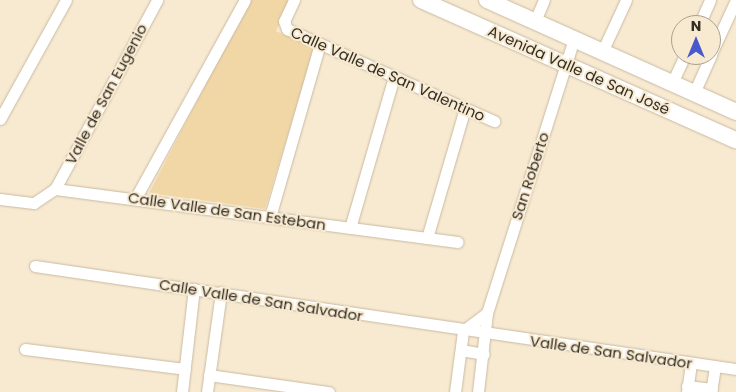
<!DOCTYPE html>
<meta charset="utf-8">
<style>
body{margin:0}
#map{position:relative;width:736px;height:392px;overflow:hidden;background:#f8ead1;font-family:Poppins,sans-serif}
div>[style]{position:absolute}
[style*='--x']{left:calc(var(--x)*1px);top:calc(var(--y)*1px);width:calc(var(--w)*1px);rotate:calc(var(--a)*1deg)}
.green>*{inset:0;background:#f2d7a6}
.roads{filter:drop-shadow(0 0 1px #c8baa2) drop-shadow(0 0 1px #c8baa2)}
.street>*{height:11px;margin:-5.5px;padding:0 5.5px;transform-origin:5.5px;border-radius:5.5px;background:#fff}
.secondary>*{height:16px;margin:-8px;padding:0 8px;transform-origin:8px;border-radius:8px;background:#fff}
span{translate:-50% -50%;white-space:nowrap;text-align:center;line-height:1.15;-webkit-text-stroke:4px #f8ead1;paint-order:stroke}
.street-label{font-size:15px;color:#332e24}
.north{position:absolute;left:671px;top:15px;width:50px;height:50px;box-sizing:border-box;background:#f8ead1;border:1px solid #a99f8c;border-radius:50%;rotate:0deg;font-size:14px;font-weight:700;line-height:20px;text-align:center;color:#332e24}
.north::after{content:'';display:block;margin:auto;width:18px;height:22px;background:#4958cd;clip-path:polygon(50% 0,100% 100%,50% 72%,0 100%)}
</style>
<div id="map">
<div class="green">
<i style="clip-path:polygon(250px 0,291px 0,276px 31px,314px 49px,265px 209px,149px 193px)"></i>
</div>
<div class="roads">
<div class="street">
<i style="--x:294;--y:0;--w:23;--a:115"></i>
<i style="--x:284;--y:21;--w:9;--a:69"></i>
<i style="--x:287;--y:29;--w:227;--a:24"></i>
<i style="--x:535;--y:21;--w:23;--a:-67"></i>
<i style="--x:699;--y:25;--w:27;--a:-66"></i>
<i style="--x:602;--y:52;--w:57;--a:-65.2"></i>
<i style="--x:711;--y:54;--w:60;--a:-65.2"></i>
<i style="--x:672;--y:83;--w:31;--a:-65"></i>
<i style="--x:694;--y:93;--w:42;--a:-65.9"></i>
<i style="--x:0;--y:119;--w:136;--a:-61"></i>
<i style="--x:55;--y:189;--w:215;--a:-61.6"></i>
<i style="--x:0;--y:199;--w:34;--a:7"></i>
<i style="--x:34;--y:203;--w:25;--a:-34"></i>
<i style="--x:55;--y:189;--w:406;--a:7.5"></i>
<i style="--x:135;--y:199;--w:227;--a:-61.1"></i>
<i style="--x:270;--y:217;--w:180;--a:-73.9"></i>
<i style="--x:350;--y:228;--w:157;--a:-73.8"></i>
<i style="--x:427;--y:238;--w:135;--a:-73.7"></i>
<i style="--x:35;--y:266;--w:709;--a:8.36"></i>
<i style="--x:25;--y:349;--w:161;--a:7.1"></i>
<i style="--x:461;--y:350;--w:23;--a:10"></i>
<i style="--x:209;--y:375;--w:121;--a:8.1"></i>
<i style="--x:687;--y:386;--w:25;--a:7"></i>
<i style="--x:182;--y:392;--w:104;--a:-83.4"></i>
<i style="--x:207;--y:392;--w:101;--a:-82"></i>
<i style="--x:455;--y:392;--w:62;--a:-82.5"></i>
<i style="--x:463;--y:331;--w:30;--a:-37"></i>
<i style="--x:478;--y:392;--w:80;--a:-83.5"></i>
<i style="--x:487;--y:313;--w:287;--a:-72.4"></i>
<i style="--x:687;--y:392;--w:29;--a:-82"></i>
<i style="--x:711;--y:392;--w:26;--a:-81"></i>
</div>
<div class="secondary">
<i style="--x:421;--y:0;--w:345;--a:24"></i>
<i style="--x:487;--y:0;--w:273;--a:24.2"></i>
</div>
</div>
<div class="street-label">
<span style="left:579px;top:70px;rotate:24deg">Avenida Valle de San José</span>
<span style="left:388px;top:74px;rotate:24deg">Calle Valle de San Valentino</span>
<span style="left:106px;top:94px;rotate:-62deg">Valle de San Eugenio</span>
<span style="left:530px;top:176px;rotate:-72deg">San Roberto</span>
<span style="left:227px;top:211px;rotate:8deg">Calle Valle de San Esteban</span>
<span style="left:261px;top:300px;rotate:9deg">Calle Valle de San Salvador</span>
<span style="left:611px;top:352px;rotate:8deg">Valle de San Salvador</span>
</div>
<div class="north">N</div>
</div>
